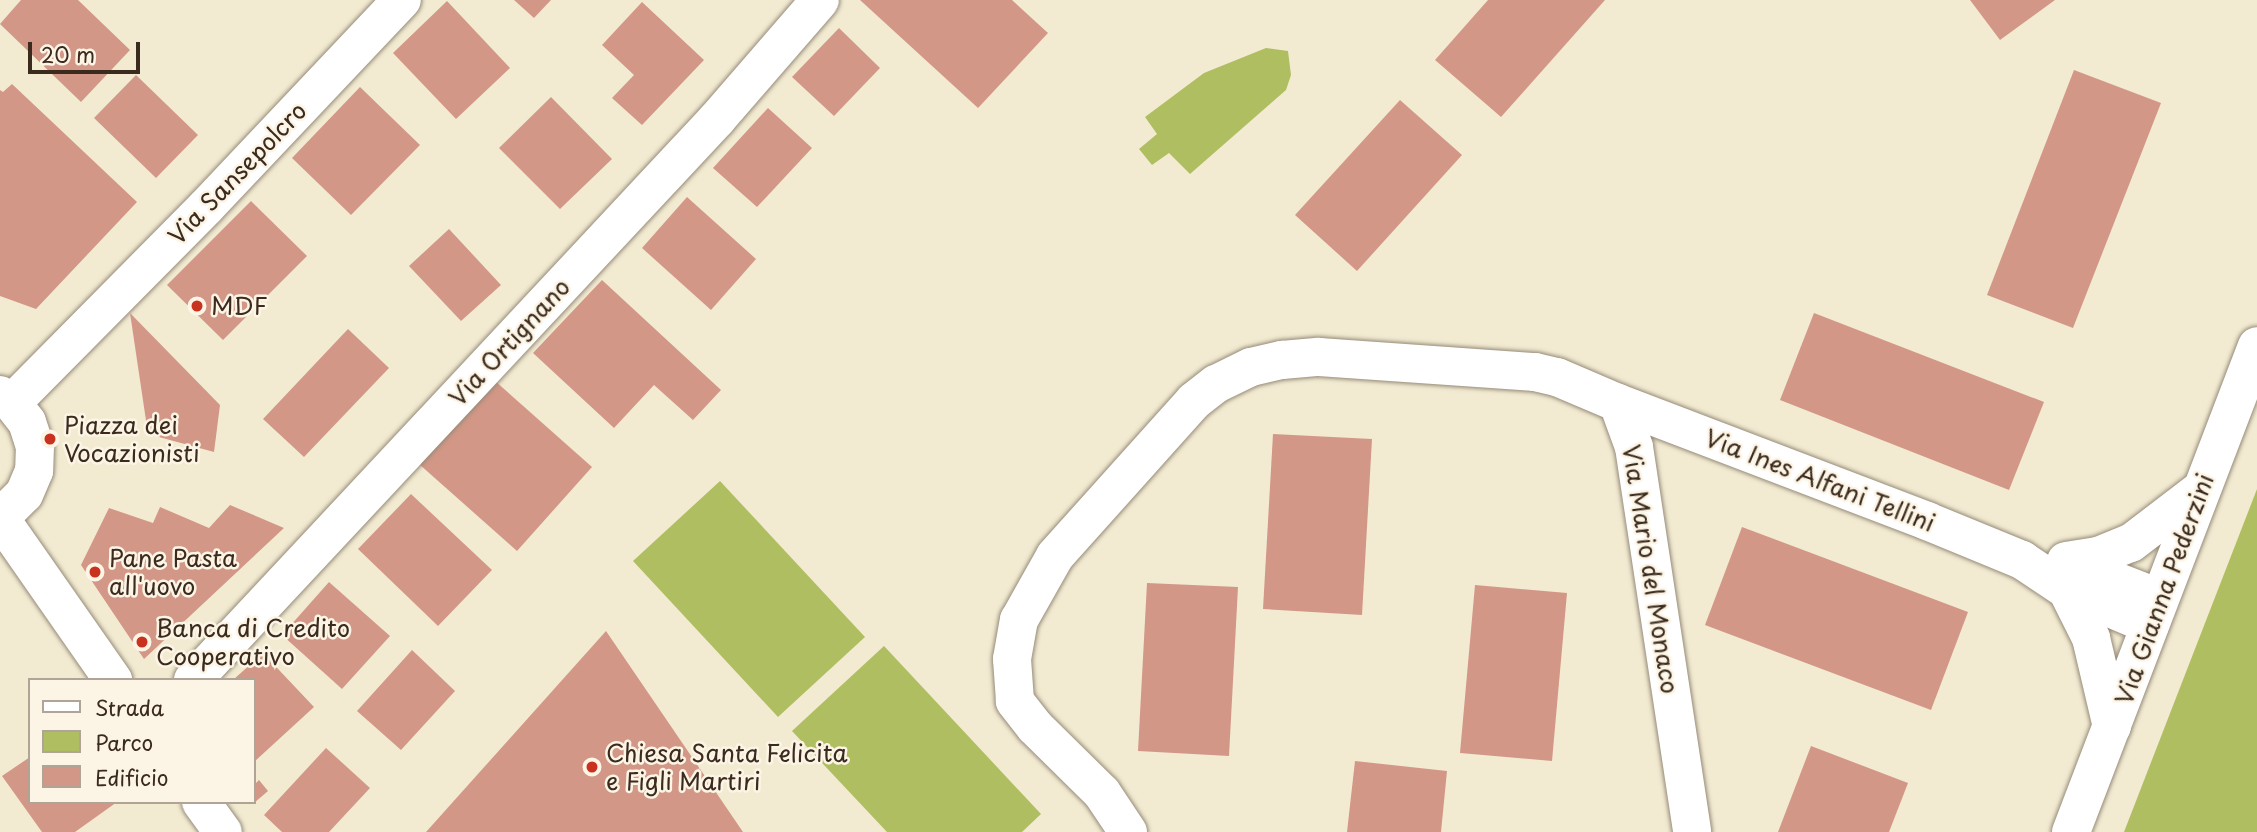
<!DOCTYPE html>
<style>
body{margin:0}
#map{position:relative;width:2257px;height:832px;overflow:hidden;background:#f2ebd2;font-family:"Playpen Sans",sans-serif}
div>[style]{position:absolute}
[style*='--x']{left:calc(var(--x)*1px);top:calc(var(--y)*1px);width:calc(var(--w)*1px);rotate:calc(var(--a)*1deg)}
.green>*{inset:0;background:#afbe60}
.building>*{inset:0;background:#d39787}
.roads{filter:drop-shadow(0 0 2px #968a78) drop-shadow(0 0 2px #968a78)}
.minor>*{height:38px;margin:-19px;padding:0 19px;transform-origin:19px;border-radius:19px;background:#fff}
.tertiary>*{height:38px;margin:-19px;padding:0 19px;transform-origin:19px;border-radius:19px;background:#fff}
.dots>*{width:19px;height:19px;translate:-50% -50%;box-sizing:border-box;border:4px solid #fcf5e5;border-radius:50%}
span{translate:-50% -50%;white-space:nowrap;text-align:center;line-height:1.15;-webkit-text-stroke:5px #fcf5e5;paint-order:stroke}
.street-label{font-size:24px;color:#3b2a1e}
.poi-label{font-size:24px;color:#3b2a1e}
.left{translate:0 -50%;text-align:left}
.legend{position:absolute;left:28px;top:678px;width:228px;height:126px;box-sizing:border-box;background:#fcf5e5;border:2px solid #afa495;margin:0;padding:9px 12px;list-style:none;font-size:21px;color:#3b2a1e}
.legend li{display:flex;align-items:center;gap:14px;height:35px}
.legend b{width:35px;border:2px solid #afa495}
.scale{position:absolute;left:28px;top:42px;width:112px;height:32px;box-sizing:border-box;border:4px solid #3b2a1e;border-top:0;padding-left:9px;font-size:21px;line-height:24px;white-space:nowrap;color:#3b2a1e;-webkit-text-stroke:5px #fcf5e5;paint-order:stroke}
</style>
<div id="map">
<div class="green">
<i style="clip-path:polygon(1266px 48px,1288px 51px,1291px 75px,1286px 90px,1190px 174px,1169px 153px,1152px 165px,1139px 149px,1157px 134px,1145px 117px,1204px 73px)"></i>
<i style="clip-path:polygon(720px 481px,865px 637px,778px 717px,633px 561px)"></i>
<i style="clip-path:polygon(2257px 489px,2257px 832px,2124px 832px)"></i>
<i style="clip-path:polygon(884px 646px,1041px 814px,1022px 832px,887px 832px,792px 731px)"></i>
</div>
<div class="building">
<i style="clip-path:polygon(21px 0,78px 0,130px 50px,81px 102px,0 24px)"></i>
<i style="clip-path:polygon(514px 0,551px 0,534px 18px)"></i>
<i style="clip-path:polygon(860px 0,1012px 0,1048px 33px,978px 108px)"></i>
<i style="clip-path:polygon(1488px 0,1605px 0,1501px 117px,1435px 60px)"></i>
<i style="clip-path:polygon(1970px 0,2055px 0,2000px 40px)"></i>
<i style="clip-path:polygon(447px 1px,510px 68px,456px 119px,393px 53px)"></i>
<i style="clip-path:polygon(642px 2px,704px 60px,642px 125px,612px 98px,634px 75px,602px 45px)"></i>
<i style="clip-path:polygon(839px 28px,880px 68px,834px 116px,792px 77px)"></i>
<i style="clip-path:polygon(2074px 70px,2161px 103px,2073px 328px,1987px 295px)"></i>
<i style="clip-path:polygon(136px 75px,198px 135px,156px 178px,94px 118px)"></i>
<i style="clip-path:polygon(12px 84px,137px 202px,36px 309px,0 296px,0 90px,3px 92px)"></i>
<i style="clip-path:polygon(360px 87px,420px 145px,351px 215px,292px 158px)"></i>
<i style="clip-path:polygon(551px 97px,612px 159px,560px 209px,499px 148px)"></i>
<i style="clip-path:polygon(1400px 100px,1462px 155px,1357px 271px,1295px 215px)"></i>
<i style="clip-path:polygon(768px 108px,812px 148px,757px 207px,713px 168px)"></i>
<i style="clip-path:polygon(687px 197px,756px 259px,711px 310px,642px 248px)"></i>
<i style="clip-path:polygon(251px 201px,307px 256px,223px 340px,167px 285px)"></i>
<i style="clip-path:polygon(449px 229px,501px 285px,461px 321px,409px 266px)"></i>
<i style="clip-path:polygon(602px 280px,721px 390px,693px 420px,654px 385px,614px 428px,533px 353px)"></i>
<i style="clip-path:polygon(130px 313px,220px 405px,214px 452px,148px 434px)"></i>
<i style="clip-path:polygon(1814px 313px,2044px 402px,2009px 490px,1780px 400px)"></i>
<i style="clip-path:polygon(348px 329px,389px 368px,304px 457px,263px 419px)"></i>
<i style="clip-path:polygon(494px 380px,592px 467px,517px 551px,419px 464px)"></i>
<i style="clip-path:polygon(1273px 434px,1372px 439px,1362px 615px,1263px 609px)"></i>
<i style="clip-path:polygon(411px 494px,492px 570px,438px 626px,358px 549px)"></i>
<i style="clip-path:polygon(230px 505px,284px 528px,144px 659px,81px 565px,109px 508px,153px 523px,160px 507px,209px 528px)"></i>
<i style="clip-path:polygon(1742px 527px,1968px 612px,1931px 710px,1705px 625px)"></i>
<i style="clip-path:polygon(329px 582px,390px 636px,342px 689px,282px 635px)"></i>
<i style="clip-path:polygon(1147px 583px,1238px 587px,1229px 756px,1138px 751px)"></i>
<i style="clip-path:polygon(1475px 585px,1567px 593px,1552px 761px,1460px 753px)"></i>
<i style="clip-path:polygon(606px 631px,743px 832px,426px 832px)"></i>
<i style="clip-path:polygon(412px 650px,455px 691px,401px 750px,357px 711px)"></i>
<i style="clip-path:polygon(263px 653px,314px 707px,254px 762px,254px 680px,233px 680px)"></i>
<i style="clip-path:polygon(1811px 746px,1908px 783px,1889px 832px,1778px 832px)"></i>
<i style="clip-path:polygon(326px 748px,370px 788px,329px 832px,282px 832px,264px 815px)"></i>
<i style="clip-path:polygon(30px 757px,30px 802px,117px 802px,75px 832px,42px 832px,2px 776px)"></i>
<i style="clip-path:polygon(1355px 761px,1447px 771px,1441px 832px,1347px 832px)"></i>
<i style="clip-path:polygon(259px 780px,268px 791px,254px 803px,254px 785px)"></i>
</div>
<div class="roads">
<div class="minor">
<i style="--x:12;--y:403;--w:276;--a:-45.3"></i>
<i style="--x:206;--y:207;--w:285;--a:-46.6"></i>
<i style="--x:1618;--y:403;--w:331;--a:20.9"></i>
<i style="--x:1927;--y:521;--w:103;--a:22.3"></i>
<i style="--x:2022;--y:560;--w:54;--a:33.7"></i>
<i style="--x:2067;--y:590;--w:90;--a:22.9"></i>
<i style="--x:2069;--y:563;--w:97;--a:21.3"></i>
<i style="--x:193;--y:680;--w:768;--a:-46.95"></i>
<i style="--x:717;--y:119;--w:157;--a:-49.1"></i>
<i style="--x:1128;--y:832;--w:47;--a:-123.7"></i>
<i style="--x:1102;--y:793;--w:94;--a:-135.4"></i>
<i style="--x:1035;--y:727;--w:33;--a:-128"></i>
<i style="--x:1015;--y:701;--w:42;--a:-94.1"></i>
<i style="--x:1012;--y:659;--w:40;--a:-80"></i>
<i style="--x:1019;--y:620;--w:73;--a:-60.6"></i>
<i style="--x:1055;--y:556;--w:208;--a:-48.1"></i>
<i style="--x:1194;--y:401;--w:28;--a:-38"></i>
<i style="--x:1216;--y:384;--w:39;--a:-26"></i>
<i style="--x:1251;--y:367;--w:32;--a:-13"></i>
<i style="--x:1282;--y:360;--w:37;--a:-5"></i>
<i style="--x:1319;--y:357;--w:217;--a:4"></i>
<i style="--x:1535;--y:372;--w:23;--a:13"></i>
<i style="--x:1557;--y:377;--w:66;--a:23.1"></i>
<i style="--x:1618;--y:403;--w:47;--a:70"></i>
<i style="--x:1634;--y:447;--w:389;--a:81.4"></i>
</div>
<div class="tertiary">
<i style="--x:0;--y:395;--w:14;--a:34"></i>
<i style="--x:12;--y:403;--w:24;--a:52"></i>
<i style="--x:27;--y:422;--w:25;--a:72"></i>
<i style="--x:35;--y:446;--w:25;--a:92"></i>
<i style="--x:34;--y:471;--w:25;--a:113"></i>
<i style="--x:24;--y:494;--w:34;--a:135"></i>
<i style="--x:0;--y:518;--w:198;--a:55.1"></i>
<i style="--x:2066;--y:561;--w:32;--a:-9"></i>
<i style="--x:2098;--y:556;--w:35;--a:-22"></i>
<i style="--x:2131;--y:543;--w:86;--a:-37.4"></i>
<i style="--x:2067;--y:590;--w:54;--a:63.4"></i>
<i style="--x:2091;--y:638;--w:91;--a:76.7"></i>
<i style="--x:201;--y:802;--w:37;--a:54"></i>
<i style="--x:2071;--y:832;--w:520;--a:-69.06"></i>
</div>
</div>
<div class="dots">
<i style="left:197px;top:306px;background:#c8321e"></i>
<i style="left:50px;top:439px;background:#c8321e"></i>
<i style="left:95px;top:572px;background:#c8321e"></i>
<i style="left:142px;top:642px;background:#c8321e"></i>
<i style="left:592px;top:767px;background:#c8321e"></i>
</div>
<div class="street-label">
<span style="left:237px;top:173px;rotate:-46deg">Via Sansepolcro</span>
<span style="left:509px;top:342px;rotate:-47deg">Via Ortignano</span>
<span style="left:1820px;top:480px;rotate:21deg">Via Ines Alfani Tellini</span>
<span style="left:1651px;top:569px;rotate:81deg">Via Mario del Monaco</span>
<span style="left:2164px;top:589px;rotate:-70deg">Via Gianna Pederzini</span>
</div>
<div class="poi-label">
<span class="left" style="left:211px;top:306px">MDF</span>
<span class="left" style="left:64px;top:439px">Piazza dei<br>Vocazionisti</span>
<span class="left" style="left:109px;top:572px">Pane Pasta<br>all'uovo</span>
<span class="left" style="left:156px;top:642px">Banca di Credito<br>Cooperativo</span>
<span class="left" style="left:606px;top:767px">Chiesa Santa Felicita<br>e Figli Martiri</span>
</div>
<ul class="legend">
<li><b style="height:9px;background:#fff"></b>Strada</li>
<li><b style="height:19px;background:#afbe60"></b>Parco</li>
<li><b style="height:19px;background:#d39787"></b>Edificio</li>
</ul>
<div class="scale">20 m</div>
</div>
